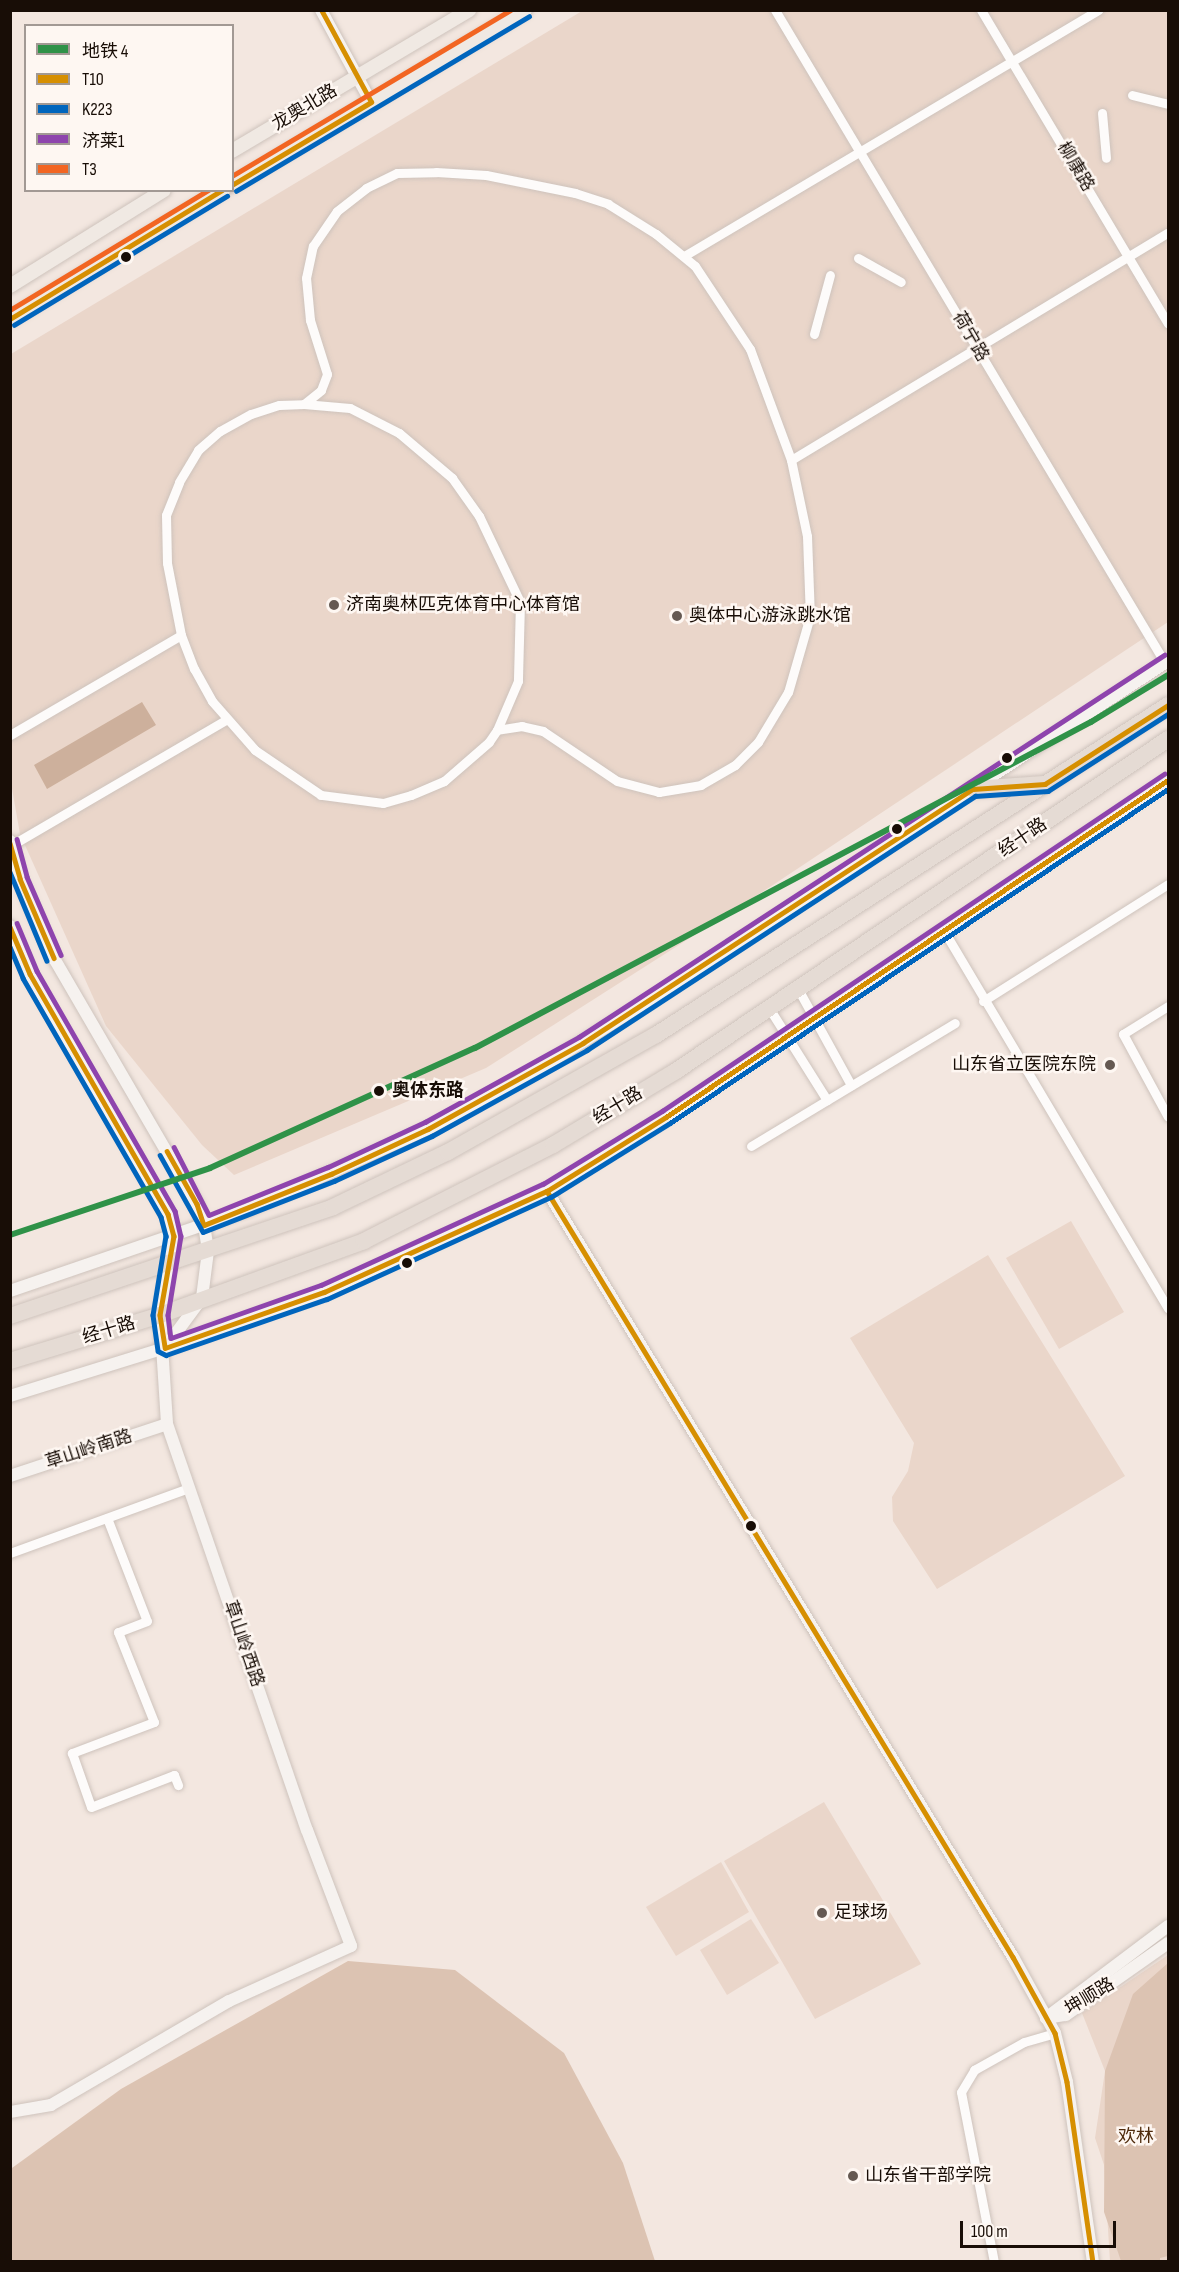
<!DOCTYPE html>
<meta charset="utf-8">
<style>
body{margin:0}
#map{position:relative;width:1179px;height:2272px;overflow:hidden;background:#f3e7e0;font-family:"Sofia Sans Condensed","Noto Sans SC",sans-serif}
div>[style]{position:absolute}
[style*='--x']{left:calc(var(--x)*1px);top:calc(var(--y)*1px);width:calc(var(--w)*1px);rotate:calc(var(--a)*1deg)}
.green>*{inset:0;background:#ead6ca}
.forest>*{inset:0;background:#dcc3b2}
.water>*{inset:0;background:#cdb09c}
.roads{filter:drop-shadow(0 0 2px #cec3bc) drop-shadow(0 0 2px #cec3bc)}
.street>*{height:9px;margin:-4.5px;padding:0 4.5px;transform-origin:4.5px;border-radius:4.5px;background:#fdfbfa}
.secondary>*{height:12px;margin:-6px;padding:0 6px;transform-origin:6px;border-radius:6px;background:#f6f2ef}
.primary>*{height:14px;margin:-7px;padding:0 7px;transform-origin:7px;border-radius:7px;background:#f0e9e3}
.highway>*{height:16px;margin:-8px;padding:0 8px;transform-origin:8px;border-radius:8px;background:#e5dbd4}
.bus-1>*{height:4.5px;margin:-2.25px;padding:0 2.25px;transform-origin:2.25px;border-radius:2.25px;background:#d68f01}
.bus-2>*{height:4.5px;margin:-2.25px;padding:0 2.25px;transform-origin:2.25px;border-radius:2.25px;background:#0065bd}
.bus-3>*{height:4.5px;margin:-2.25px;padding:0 2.25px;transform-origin:2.25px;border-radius:2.25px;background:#8e44ad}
.bus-4>*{height:4.5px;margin:-2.25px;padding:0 2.25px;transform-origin:2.25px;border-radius:2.25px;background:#f26522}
.metro-1>*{height:6px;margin:-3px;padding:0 3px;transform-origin:3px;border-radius:3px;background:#2f9248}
.dots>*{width:16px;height:16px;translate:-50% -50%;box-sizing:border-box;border:3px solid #fef7f2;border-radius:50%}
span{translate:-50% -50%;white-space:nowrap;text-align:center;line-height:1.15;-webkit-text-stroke:5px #fef7f2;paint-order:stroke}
.street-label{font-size:18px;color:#180d06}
.poi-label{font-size:18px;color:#180d06}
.left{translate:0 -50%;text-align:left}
.right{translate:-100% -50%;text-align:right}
.stop-label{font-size:18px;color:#180d06;font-weight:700}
.park-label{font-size:18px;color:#4f2b0c}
.frame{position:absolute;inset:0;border:12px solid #180d06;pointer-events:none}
.legend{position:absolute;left:24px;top:24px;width:210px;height:168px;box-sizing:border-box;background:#fef7f2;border:2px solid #a29994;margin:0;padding:8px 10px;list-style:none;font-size:18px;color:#180d06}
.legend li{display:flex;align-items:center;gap:12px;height:30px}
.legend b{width:30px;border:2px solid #a29994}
.scale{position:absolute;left:960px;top:2221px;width:156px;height:27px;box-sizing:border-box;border:3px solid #180d06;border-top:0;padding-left:8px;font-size:18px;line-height:21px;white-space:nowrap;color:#180d06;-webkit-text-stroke:4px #fef7f2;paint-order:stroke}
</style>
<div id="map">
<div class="green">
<i style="clip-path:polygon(582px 11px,1168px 11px,1168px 622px,770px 887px,486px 1068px,234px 1175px,202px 1145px,106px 1026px,20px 834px,11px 783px,11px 354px)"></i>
<i style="clip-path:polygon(1071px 1221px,1124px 1312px,1059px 1349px,1006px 1258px)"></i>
<i style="clip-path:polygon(988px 1255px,1125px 1476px,937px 1589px,893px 1521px,892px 1497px,908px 1471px,914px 1443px,850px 1338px)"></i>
<i style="clip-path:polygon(824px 1802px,921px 1964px,815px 2019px,724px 1861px)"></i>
<i style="clip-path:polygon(721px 1862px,749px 1912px,676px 1956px,646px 1907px)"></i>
<i style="clip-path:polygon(751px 1919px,779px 1963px,727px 1995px,700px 1950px)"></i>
<i style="clip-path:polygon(1168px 1955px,1168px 2261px,1110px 2261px,1104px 2165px,1095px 2138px,1105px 2071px,1082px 2013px)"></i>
</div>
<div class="forest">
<i style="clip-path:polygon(348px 1961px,455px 1970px,564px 2053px,623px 2163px,655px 2261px,11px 2261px,12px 2168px,121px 2089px)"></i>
<i style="clip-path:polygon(1168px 1963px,1168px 2256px,1160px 2258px,1160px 2261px,1121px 2261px,1104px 2212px,1105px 2071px,1133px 1994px)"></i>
</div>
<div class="water">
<i style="clip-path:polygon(142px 702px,156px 725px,47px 789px,34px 765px)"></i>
</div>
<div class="roads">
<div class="street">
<i style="--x:775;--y:10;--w:761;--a:59.15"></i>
<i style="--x:981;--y:10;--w:365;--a:59.2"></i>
<i style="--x:1132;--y:95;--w:37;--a:14"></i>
<i style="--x:1102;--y:113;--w:45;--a:84.9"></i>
<i style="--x:436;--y:172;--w:50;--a:3.4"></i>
<i style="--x:486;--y:175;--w:91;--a:11.4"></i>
<i style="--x:575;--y:193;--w:35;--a:18"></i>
<i style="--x:608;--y:204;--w:57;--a:32"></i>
<i style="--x:656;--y:234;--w:50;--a:39.4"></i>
<i style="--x:695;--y:266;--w:100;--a:56.5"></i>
<i style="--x:750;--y:349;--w:118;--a:69.7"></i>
<i style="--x:791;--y:460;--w:78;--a:78.1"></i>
<i style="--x:807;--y:536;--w:80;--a:87.9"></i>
<i style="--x:810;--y:616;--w:79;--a:106.1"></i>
<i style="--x:788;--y:692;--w:58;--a:121"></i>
<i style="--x:758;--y:742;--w:33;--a:135"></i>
<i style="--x:735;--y:765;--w:39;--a:150"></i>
<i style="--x:701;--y:785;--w:43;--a:170.5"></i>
<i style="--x:659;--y:792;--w:43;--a:-165.3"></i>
<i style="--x:617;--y:781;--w:89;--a:-146"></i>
<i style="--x:543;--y:731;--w:22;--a:-167"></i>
<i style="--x:522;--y:726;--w:25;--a:171"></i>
<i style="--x:497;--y:730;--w:14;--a:124"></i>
<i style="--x:489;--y:742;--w:60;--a:139.1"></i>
<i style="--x:444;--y:781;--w:36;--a:157"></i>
<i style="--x:411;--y:795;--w:29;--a:164"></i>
<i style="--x:383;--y:803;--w:63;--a:-172.6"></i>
<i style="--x:321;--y:795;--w:80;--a:-145.7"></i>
<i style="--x:255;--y:750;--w:65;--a:-131.3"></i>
<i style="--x:212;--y:701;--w:37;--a:-119"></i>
<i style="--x:194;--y:669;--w:36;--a:-111"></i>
<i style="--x:181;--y:635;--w:73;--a:-101"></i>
<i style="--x:167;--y:563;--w:48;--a:-91.2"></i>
<i style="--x:166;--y:515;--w:35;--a:-68"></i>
<i style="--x:179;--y:482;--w:37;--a:-59"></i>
<i style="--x:198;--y:450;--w:29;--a:-41"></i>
<i style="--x:220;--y:431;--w:35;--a:-29"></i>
<i style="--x:251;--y:414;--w:29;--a:-18"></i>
<i style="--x:279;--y:405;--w:25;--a:-2"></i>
<i style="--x:304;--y:404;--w:22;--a:-39"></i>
<i style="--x:321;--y:390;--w:17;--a:-69"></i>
<i style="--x:327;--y:374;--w:57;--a:-107.5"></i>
<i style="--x:310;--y:320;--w:42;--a:-95.4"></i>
<i style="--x:306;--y:278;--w:33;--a:-78"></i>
<i style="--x:313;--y:246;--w:42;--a:-55.6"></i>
<i style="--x:337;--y:211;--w:37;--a:-38"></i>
<i style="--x:366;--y:188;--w:34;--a:-26"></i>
<i style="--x:397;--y:173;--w:39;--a:-1"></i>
<i style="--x:684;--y:256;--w:482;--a:-30.7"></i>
<i style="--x:858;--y:258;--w:49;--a:29.2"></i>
<i style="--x:814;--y:334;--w:61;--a:-74.8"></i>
<i style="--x:304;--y:404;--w:46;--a:5"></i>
<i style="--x:350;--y:408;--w:55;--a:27"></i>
<i style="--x:399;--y:433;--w:70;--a:40.3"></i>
<i style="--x:452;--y:478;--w:47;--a:54.6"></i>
<i style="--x:479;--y:516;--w:95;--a:64.5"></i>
<i style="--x:520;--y:602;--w:79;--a:91.5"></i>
<i style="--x:518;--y:681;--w:53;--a:113.2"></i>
<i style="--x:791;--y:460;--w:440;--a:-31.1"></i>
<i style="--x:10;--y:735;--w:198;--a:-30.3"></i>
<i style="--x:10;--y:846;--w:251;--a:-30.3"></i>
<i style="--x:944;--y:931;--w:439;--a:59.3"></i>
<i style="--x:798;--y:989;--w:110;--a:61.1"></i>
<i style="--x:983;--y:1001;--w:219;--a:-32.3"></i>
<i style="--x:1168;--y:1006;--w:53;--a:148.1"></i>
<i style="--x:1123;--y:1034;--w:94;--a:61.5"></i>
<i style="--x:769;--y:1008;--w:109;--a:57.8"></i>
<i style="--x:751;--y:1146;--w:238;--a:-31.1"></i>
<i style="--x:107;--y:1518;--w:110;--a:68.8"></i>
<i style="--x:147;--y:1621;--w:31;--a:159"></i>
<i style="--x:118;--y:1632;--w:97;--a:68.2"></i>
<i style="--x:154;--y:1722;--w:88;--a:159.3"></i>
<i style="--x:72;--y:1753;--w:57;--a:70.6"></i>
<i style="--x:91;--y:1807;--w:89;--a:-21.1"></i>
<i style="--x:174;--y:1775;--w:11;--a:68"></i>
<i style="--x:10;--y:1553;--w:190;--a:-20"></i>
<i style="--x:994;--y:2262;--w:173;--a:-101"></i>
<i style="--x:961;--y:2092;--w:26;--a:-59"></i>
<i style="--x:974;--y:2070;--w:57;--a:-29.2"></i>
<i style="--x:1024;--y:2042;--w:32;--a:-16"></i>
</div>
<div class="secondary">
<i style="--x:321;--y:10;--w:105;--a:61.5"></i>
<i style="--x:10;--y:841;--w:39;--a:75"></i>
<i style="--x:20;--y:879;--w:88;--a:66.6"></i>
<i style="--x:55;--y:960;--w:282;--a:59.8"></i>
<i style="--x:197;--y:1204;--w:22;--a:72"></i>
<i style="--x:204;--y:1225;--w:26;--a:81"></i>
<i style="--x:208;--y:1251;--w:47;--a:97.3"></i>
<i style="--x:202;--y:1298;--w:62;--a:126.5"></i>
<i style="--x:10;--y:926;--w:52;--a:67.4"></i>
<i style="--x:30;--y:974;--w:277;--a:60.1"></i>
<i style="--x:168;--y:1214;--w:23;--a:75"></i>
<i style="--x:174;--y:1236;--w:80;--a:100"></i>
<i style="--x:160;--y:1315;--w:109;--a:86.3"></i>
<i style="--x:167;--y:1424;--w:429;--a:71"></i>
<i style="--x:307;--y:1830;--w:124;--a:69.2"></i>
<i style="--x:351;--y:1946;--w:134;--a:155.7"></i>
<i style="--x:229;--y:2001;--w:206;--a:149.7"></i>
<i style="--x:51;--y:2105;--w:42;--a:170.3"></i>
<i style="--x:547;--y:1191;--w:897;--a:58.69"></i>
<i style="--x:1013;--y:1957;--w:87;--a:61.1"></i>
<i style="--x:1055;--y:2033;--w:50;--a:76.2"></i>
<i style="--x:1067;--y:2082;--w:182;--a:81.8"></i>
<i style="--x:10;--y:1291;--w:253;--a:-18.9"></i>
<i style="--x:249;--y:1209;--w:196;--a:-24.1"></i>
<i style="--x:428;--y:1129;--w:105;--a:-27.8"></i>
<i style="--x:521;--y:1080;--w:155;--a:-31.8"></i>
<i style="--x:653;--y:998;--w:615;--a:-33.2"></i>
<i style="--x:10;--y:1396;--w:162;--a:-17.2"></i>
<i style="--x:165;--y:1348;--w:169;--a:-19.4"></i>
<i style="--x:324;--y:1292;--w:245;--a:-24.4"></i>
<i style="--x:547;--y:1191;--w:140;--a:-31.9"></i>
<i style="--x:666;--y:1117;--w:605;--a:-33.87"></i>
<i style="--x:10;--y:1476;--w:165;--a:-18.3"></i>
<i style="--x:1168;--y:1926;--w:153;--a:143"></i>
<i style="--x:1046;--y:2018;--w:20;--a:-9"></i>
<i style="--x:1066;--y:2015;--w:125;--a:-35.2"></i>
</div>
<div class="primary">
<i style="--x:232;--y:151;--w:276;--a:-30.7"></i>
<i style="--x:232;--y:185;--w:341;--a:-30.8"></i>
<i style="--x:10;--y:286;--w:181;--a:-31.9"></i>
<i style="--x:10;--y:319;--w:249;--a:-31.2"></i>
</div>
<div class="highway">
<i style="--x:973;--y:789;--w:71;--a:-4"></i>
<i style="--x:10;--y:1316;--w:341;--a:-18.6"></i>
<i style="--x:333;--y:1207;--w:127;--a:-25.6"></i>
<i style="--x:448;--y:1152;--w:239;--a:-29.4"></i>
<i style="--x:656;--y:1035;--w:609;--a:-32.8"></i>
<i style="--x:10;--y:1361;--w:157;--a:-17"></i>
<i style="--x:160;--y:1315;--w:217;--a:-19.9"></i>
<i style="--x:364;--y:1241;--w:212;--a:-26.9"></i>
<i style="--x:553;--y:1145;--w:144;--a:-31"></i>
<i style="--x:676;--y:1071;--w:594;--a:-34.01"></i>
</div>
</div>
<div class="bus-1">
<i style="--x:232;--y:185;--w:162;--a:-30.8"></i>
<i style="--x:371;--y:102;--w:105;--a:-118.5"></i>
<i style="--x:10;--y:319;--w:248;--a:-31.3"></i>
<i style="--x:10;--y:843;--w:37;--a:74"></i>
<i style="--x:20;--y:879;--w:86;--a:66.7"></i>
<i style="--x:10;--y:927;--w:51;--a:66.9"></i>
<i style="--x:30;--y:974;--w:277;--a:60.1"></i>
<i style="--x:168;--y:1214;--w:23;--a:75"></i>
<i style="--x:174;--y:1236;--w:80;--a:100"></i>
<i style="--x:160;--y:1315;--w:33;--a:81"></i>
<i style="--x:165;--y:1348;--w:169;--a:-19.4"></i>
<i style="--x:324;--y:1292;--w:245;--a:-24.4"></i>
<i style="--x:547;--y:1191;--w:140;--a:-31.9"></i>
<i style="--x:666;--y:1117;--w:605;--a:-33.87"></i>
<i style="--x:167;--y:1151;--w:61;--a:60.5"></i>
<i style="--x:197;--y:1204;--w:22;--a:72"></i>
<i style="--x:204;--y:1225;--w:137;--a:-21.9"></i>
<i style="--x:331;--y:1174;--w:107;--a:-24.9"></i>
<i style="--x:428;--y:1129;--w:177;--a:-29"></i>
<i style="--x:583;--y:1043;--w:465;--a:-33.1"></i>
<i style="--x:973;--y:789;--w:72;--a:-4"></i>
<i style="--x:1045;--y:784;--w:146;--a:-32.7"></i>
<i style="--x:547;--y:1191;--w:897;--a:58.69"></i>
<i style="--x:1013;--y:1957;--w:87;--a:61.1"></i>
<i style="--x:1055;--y:2033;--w:50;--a:76.2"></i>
<i style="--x:1067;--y:2082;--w:182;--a:81.8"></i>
</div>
<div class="bus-2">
<i style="--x:236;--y:191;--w:341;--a:-30.8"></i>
<i style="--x:14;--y:325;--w:249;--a:-31.2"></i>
<i style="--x:10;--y:872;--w:96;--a:67.4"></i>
<i style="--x:10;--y:947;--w:34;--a:67"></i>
<i style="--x:23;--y:978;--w:276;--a:60"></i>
<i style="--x:161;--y:1217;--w:20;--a:75"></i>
<i style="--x:166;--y:1236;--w:80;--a:99.3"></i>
<i style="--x:153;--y:1315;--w:36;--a:82"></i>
<i style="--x:158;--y:1351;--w:9;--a:27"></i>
<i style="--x:166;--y:1355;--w:170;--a:-19.2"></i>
<i style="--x:327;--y:1299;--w:246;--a:-24.5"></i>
<i style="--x:551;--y:1197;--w:140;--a:-31.9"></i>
<i style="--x:670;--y:1123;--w:600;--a:-33.85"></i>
<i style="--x:160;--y:1155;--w:88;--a:60.8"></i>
<i style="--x:203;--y:1232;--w:141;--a:-21.3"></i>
<i style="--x:334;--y:1181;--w:108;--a:-24.7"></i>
<i style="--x:432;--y:1136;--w:177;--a:-29"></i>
<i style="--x:587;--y:1050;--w:464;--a:-33.2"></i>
<i style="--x:975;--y:796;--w:73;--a:-3.9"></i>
<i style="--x:1048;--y:791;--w:143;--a:-32.7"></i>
</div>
<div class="bus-3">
<i style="--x:17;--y:839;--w:39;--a:75"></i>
<i style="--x:27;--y:877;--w:85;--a:66.4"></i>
<i style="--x:17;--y:923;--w:52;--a:67.4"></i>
<i style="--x:37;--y:971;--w:277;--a:60.1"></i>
<i style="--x:175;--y:1211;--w:26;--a:77"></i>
<i style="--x:181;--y:1236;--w:80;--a:99.3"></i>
<i style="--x:168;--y:1315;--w:23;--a:83"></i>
<i style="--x:171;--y:1338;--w:159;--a:-19.5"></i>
<i style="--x:321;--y:1285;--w:244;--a:-24.5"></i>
<i style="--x:543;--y:1184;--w:140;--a:-31.5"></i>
<i style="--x:662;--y:1111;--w:605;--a:-33.87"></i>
<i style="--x:174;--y:1147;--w:76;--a:62.8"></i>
<i style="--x:209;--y:1215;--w:128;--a:-22"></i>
<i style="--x:328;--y:1167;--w:107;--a:-24.9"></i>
<i style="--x:425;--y:1122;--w:176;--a:-28.9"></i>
<i style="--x:579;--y:1037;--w:699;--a:-33.14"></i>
</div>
<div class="bus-4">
<i style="--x:232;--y:176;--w:324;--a:-30.8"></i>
<i style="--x:10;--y:310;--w:232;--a:-31.2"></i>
</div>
<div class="metro-1">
<i style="--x:10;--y:1235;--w:211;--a:-18.5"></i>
<i style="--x:210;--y:1168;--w:291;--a:-24.4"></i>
<i style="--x:475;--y:1048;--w:697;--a:-27.89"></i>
<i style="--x:1091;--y:722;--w:90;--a:-31.4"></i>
</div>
<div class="dots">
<i style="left:126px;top:257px;background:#180d06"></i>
<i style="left:334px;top:605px;background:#655952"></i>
<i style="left:677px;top:616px;background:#655952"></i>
<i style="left:1007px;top:758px;background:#180d06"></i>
<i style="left:897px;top:829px;background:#180d06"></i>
<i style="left:1110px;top:1065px;background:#655952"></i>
<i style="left:379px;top:1091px;background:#180d06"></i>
<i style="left:407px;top:1263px;background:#180d06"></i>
<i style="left:751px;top:1526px;background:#180d06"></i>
<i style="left:822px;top:1913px;background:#655952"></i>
<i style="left:853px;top:2176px;background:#655952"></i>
</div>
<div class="street-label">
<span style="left:305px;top:108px;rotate:-31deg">龙奥北路</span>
<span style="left:1075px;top:167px;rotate:59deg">柳康路</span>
<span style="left:970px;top:337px;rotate:60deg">荷宁路</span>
<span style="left:1023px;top:838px;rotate:-34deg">经十路</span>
<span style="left:618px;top:1106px;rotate:-31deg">经十路</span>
<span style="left:109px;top:1331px;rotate:-17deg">经十路</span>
<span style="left:89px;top:1450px;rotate:-18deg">草山岭南路</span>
<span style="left:243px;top:1644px;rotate:71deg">草山岭西路</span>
<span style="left:1090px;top:1997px;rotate:-31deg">坤顺路</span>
</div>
<div class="poi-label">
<span class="left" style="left:346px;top:605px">济南奥林匹克体育中心体育馆</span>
<span class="left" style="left:689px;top:616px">奥体中心游泳跳水馆</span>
<span class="right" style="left:1096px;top:1065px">山东省立医院东院</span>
<span class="left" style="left:834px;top:1913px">足球场</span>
<span class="left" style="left:865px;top:2176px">山东省干部学院</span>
</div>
<div class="stop-label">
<span class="left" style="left:392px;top:1091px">奥体东路</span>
</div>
<div class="park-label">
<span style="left:1136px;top:2137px">欢林</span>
</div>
<div class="frame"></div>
<ul class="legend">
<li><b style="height:8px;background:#2f9248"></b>地铁 4</li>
<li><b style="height:8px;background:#d68f01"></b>T10</li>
<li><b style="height:8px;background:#0065bd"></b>K223</li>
<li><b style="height:8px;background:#8e44ad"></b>济莱1</li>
<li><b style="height:8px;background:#f26522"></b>T3</li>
</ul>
<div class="scale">100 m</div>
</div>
